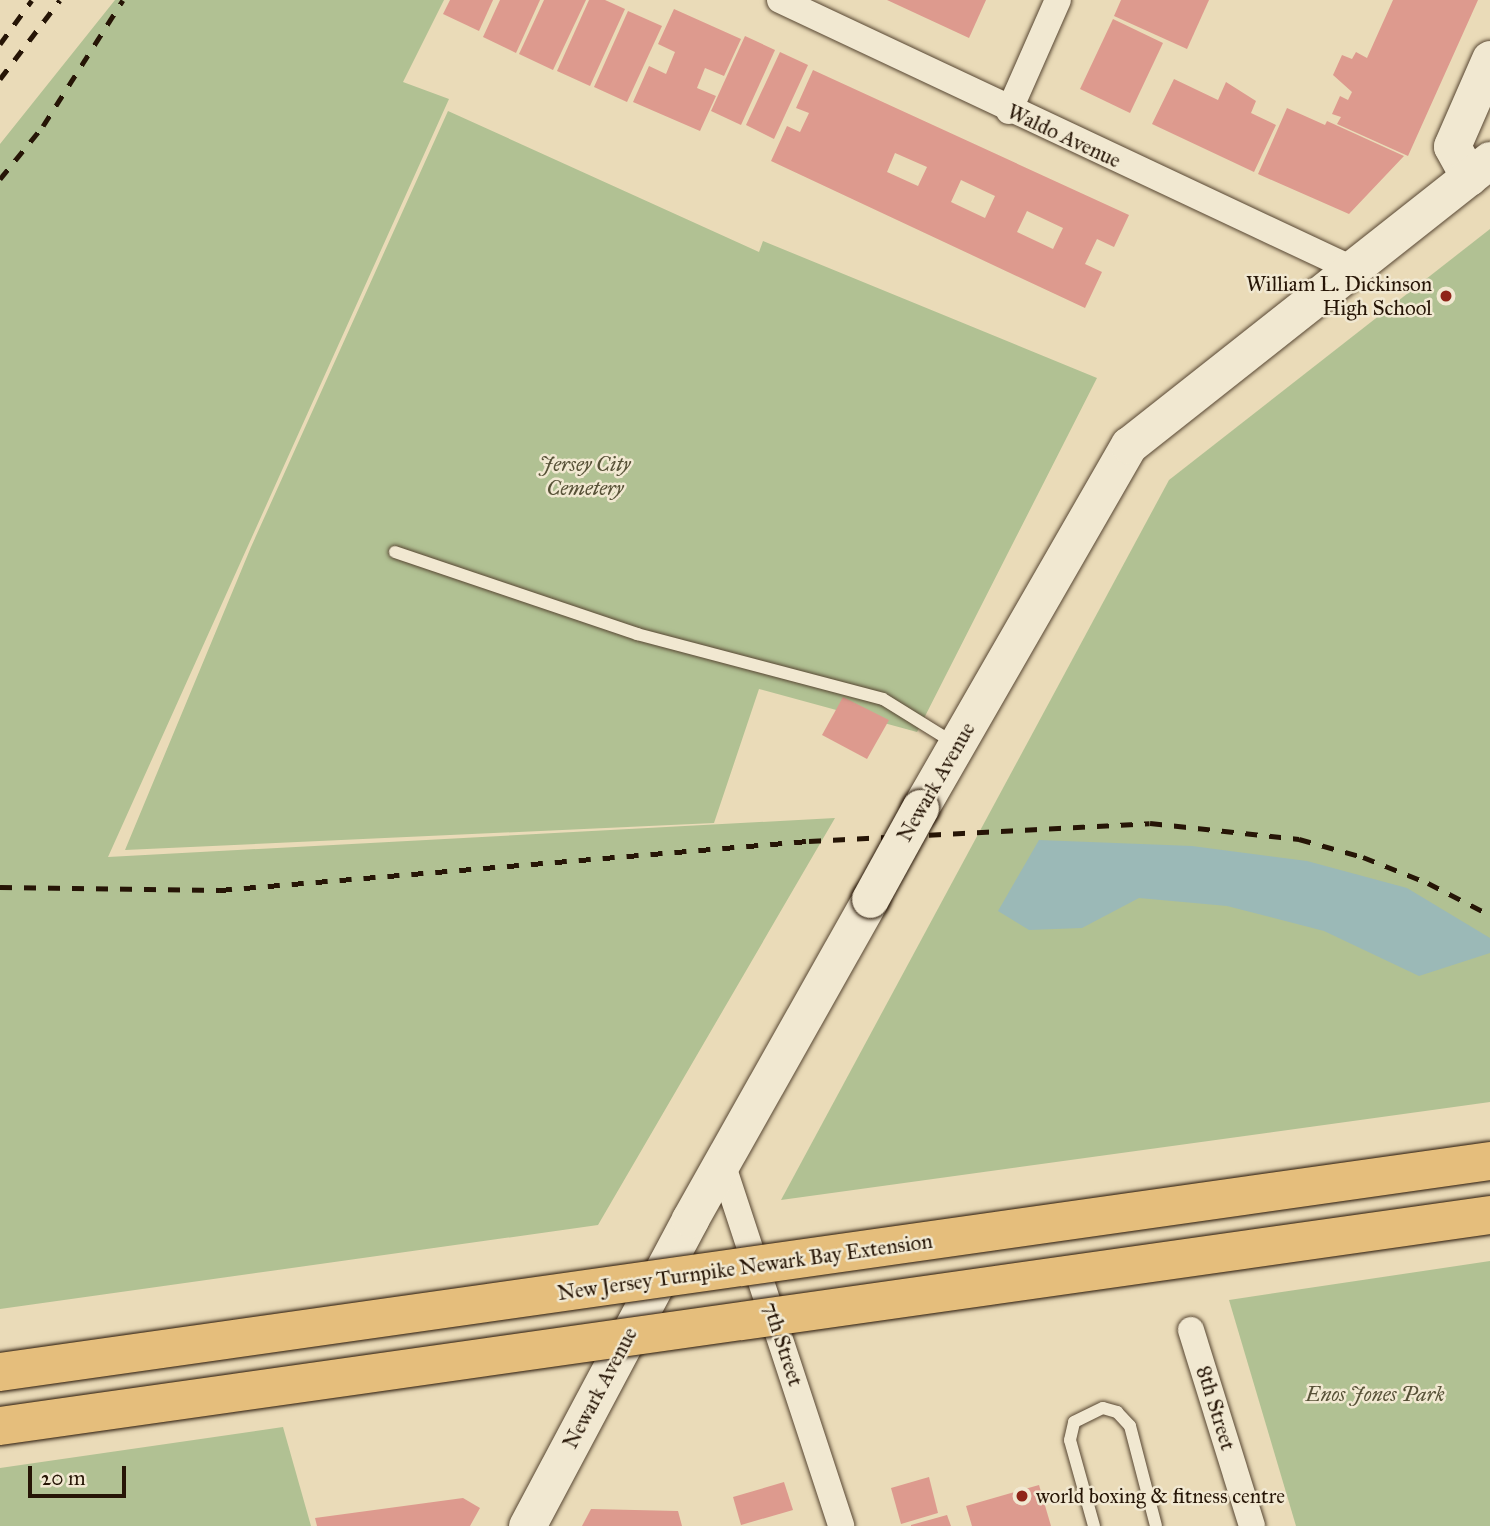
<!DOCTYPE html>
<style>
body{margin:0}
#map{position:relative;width:1490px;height:1526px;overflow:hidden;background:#eadbb8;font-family:"IM FELL Great Primer",serif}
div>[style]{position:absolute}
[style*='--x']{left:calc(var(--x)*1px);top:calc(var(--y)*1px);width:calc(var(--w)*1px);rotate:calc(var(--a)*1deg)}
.green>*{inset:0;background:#b1c193}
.water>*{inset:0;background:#9bb9b7}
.building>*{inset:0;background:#dd9a8e}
.roads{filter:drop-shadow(0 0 2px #574632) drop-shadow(0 0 2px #574632)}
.lane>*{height:12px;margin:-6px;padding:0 6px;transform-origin:6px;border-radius:6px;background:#f1e8d1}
.street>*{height:26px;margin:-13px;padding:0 13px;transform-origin:13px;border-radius:13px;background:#f1e8d1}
.secondary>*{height:37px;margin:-18.5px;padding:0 18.5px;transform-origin:18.5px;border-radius:18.5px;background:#f1e8d1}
.rail>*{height:5px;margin-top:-2.5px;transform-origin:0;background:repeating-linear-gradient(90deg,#261506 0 12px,transparent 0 24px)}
.bridges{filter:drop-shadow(0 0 2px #261506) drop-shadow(0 0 2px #261506)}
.secondary-bridge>*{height:37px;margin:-18.5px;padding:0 18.5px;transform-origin:18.5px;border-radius:18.5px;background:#f1e8d1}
.highway-bridge>*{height:38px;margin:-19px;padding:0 19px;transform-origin:19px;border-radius:19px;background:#e5be7c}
.dots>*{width:19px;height:19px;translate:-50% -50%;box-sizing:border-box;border:4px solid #f1e8d1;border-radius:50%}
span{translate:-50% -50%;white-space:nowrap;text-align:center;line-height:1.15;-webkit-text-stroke:5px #f1e8d1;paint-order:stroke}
.street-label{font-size:21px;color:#261506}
.poi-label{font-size:21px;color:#261506}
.right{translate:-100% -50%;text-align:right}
.left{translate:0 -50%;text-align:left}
.park-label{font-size:21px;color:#575137;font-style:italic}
.scale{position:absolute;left:28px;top:1466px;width:98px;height:32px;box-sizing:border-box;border:4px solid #261506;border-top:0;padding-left:9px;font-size:21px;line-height:24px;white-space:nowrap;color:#261506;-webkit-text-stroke:5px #f1e8d1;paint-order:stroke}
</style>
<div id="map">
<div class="green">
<i style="clip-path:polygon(115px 0,444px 0,403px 82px,449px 99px,108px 857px,835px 818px,598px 1225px,0 1309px,0 144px)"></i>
<i style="clip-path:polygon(448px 111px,759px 252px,763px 241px,1097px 378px,917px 732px,759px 689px,714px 823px,125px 850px,251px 547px)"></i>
<i style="clip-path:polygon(1490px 229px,1490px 1102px,781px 1200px,1169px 480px)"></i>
<i style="clip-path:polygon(1490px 1261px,1490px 1526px,1296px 1526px,1229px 1300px)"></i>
<i style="clip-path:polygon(283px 1427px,311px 1526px,0 1526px,0 1468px)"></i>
</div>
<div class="water">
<i style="clip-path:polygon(1039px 840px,1192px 846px,1307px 861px,1407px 888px,1490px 938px,1490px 953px,1419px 976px,1324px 931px,1227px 906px,1139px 898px,1082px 928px,1029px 930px,998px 911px)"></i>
</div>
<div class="building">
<i style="clip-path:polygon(450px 0,493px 0,479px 31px,443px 14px)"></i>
<i style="clip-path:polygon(500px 0,540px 0,516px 53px,483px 37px)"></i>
<i style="clip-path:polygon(544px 0,586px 0,553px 70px,519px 54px)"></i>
<i style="clip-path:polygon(589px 0,605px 0,625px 9px,590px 86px,557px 71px)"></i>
<i style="clip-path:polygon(887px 0,986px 0,969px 38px)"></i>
<i style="clip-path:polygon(1121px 0,1209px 0,1187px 49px,1114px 16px)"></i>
<i style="clip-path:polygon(1393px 0,1478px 0,1408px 156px,1337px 124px,1341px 117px,1332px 114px,1340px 96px,1348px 100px,1352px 92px,1333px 75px,1342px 55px,1352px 59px,1356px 52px,1367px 58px)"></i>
<i style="clip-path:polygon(674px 9px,741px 39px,724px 76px,705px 68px,697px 88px,716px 96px,700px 131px,633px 102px,649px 66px,666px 74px,675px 52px,658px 44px)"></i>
<i style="clip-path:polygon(628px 11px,662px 26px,627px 102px,594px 87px)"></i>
<i style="clip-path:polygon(1113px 19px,1163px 43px,1130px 113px,1080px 89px)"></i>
<i style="clip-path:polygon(745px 36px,775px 50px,741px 125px,711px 111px)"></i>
<i style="clip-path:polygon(780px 52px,808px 65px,774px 139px,746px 125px)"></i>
<i style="clip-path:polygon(evenodd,813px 70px,1129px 215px,1114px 247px,1097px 239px,1085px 264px,1102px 272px,1085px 308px,771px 161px,787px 126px,800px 132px,809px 113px,796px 108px,813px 70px,895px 153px,927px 167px,918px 186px,887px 172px,895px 153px,813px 70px,961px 180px,995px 196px,985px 218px,951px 202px,961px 180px,813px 70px,1027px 211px,1063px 228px,1053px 249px,1017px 232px,1027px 211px)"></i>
<i style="clip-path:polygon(1174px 79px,1218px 100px,1226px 82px,1256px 101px,1251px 113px,1276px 125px,1254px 172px,1152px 124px)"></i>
<i style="clip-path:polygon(1287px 108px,1325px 125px,1327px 121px,1404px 156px,1349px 214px,1258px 174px)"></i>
<i style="clip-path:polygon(843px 697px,889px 720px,867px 759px,822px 735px)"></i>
<i style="clip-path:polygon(929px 1477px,938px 1513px,901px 1524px,891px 1488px)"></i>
<i style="clip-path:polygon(784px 1482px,793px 1510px,741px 1525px,733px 1497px)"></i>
<i style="clip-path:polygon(1039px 1485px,1051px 1526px,972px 1526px,966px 1506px)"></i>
<i style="clip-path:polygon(463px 1498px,480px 1508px,470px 1526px,317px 1526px,315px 1518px)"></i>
<i style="clip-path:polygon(591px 1509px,678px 1511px,682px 1526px,582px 1526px)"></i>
<i style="clip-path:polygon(947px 1515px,951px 1526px,911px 1526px,911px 1525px)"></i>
</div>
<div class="roads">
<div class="lane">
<i style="--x:395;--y:552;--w:256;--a:18.7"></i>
<i style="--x:637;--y:634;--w:254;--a:14.8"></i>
<i style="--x:883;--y:699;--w:84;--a:31.8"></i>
<i style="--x:1094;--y:1526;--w:89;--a:-105.6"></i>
<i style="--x:1070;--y:1440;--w:18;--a:-77"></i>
<i style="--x:1074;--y:1422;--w:32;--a:-26"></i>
<i style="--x:1103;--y:1408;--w:15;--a:16"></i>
<i style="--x:1117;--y:1412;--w:19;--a:47"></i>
<i style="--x:1130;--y:1426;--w:103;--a:75.4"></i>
</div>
<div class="street">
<i style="--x:780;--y:0;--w:630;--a:25.18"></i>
<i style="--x:1009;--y:111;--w:121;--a:-66.2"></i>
<i style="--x:722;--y:1163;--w:382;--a:71.8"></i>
<i style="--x:1191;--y:1330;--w:205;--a:72.7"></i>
</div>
<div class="secondary">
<i style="--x:1469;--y:177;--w:35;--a:-119"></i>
<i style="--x:1452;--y:146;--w:95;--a:-66.4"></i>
<i style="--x:920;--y:808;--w:419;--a:-60.1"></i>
<i style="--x:1129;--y:445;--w:460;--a:-38.3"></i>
<i style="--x:527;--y:1526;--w:348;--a:-62"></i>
<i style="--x:690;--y:1219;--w:367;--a:-60.6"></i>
</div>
</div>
<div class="rail">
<i style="--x:0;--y:44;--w:54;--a:-54"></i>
<i style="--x:0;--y:79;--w:99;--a:-52.8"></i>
<i style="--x:0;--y:179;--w:68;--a:-50.9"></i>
<i style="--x:43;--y:126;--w:149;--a:-57.6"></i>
<i style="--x:0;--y:887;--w:220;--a:0.8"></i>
<i style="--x:220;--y:890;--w:591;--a:-4.76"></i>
<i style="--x:809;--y:841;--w:341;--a:-3"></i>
<i style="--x:1150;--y:823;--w:150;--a:6.1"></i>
<i style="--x:1299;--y:839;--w:66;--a:15.7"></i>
<i style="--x:1363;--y:857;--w:70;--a:21.8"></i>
<i style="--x:1428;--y:883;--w:70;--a:27.3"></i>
</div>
<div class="bridges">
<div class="secondary-bridge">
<i style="--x:870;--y:899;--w:104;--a:-61.2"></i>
</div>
<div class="highway-bridge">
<i style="--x:0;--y:1372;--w:1505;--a:-8.06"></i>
<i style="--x:0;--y:1426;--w:1505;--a:-8.06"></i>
</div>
</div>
<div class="dots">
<i style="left:1446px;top:296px;background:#8f2418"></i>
<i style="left:1022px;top:1496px;background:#8f2418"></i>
</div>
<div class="street-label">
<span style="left:1064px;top:136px;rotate:25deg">Waldo Avenue</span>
<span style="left:936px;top:782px;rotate:-60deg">Newark Avenue</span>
<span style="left:745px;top:1267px;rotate:-8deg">New Jersey Turnpike Newark Bay Extension</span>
<span style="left:783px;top:1344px;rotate:72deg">7th Street</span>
<span style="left:600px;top:1388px;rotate:-62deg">Newark Avenue</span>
<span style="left:1216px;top:1408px;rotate:73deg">8th Street</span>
</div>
<div class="poi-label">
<span class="right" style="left:1432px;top:296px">William L. Dickinson<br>High School</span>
<span class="left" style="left:1036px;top:1496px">world boxing &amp; fitness centre</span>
</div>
<div class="park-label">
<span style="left:585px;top:476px">Jersey City<br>Cemetery</span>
<span style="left:1375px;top:1394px">Enos Jones Park</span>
</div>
<div class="scale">20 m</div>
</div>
